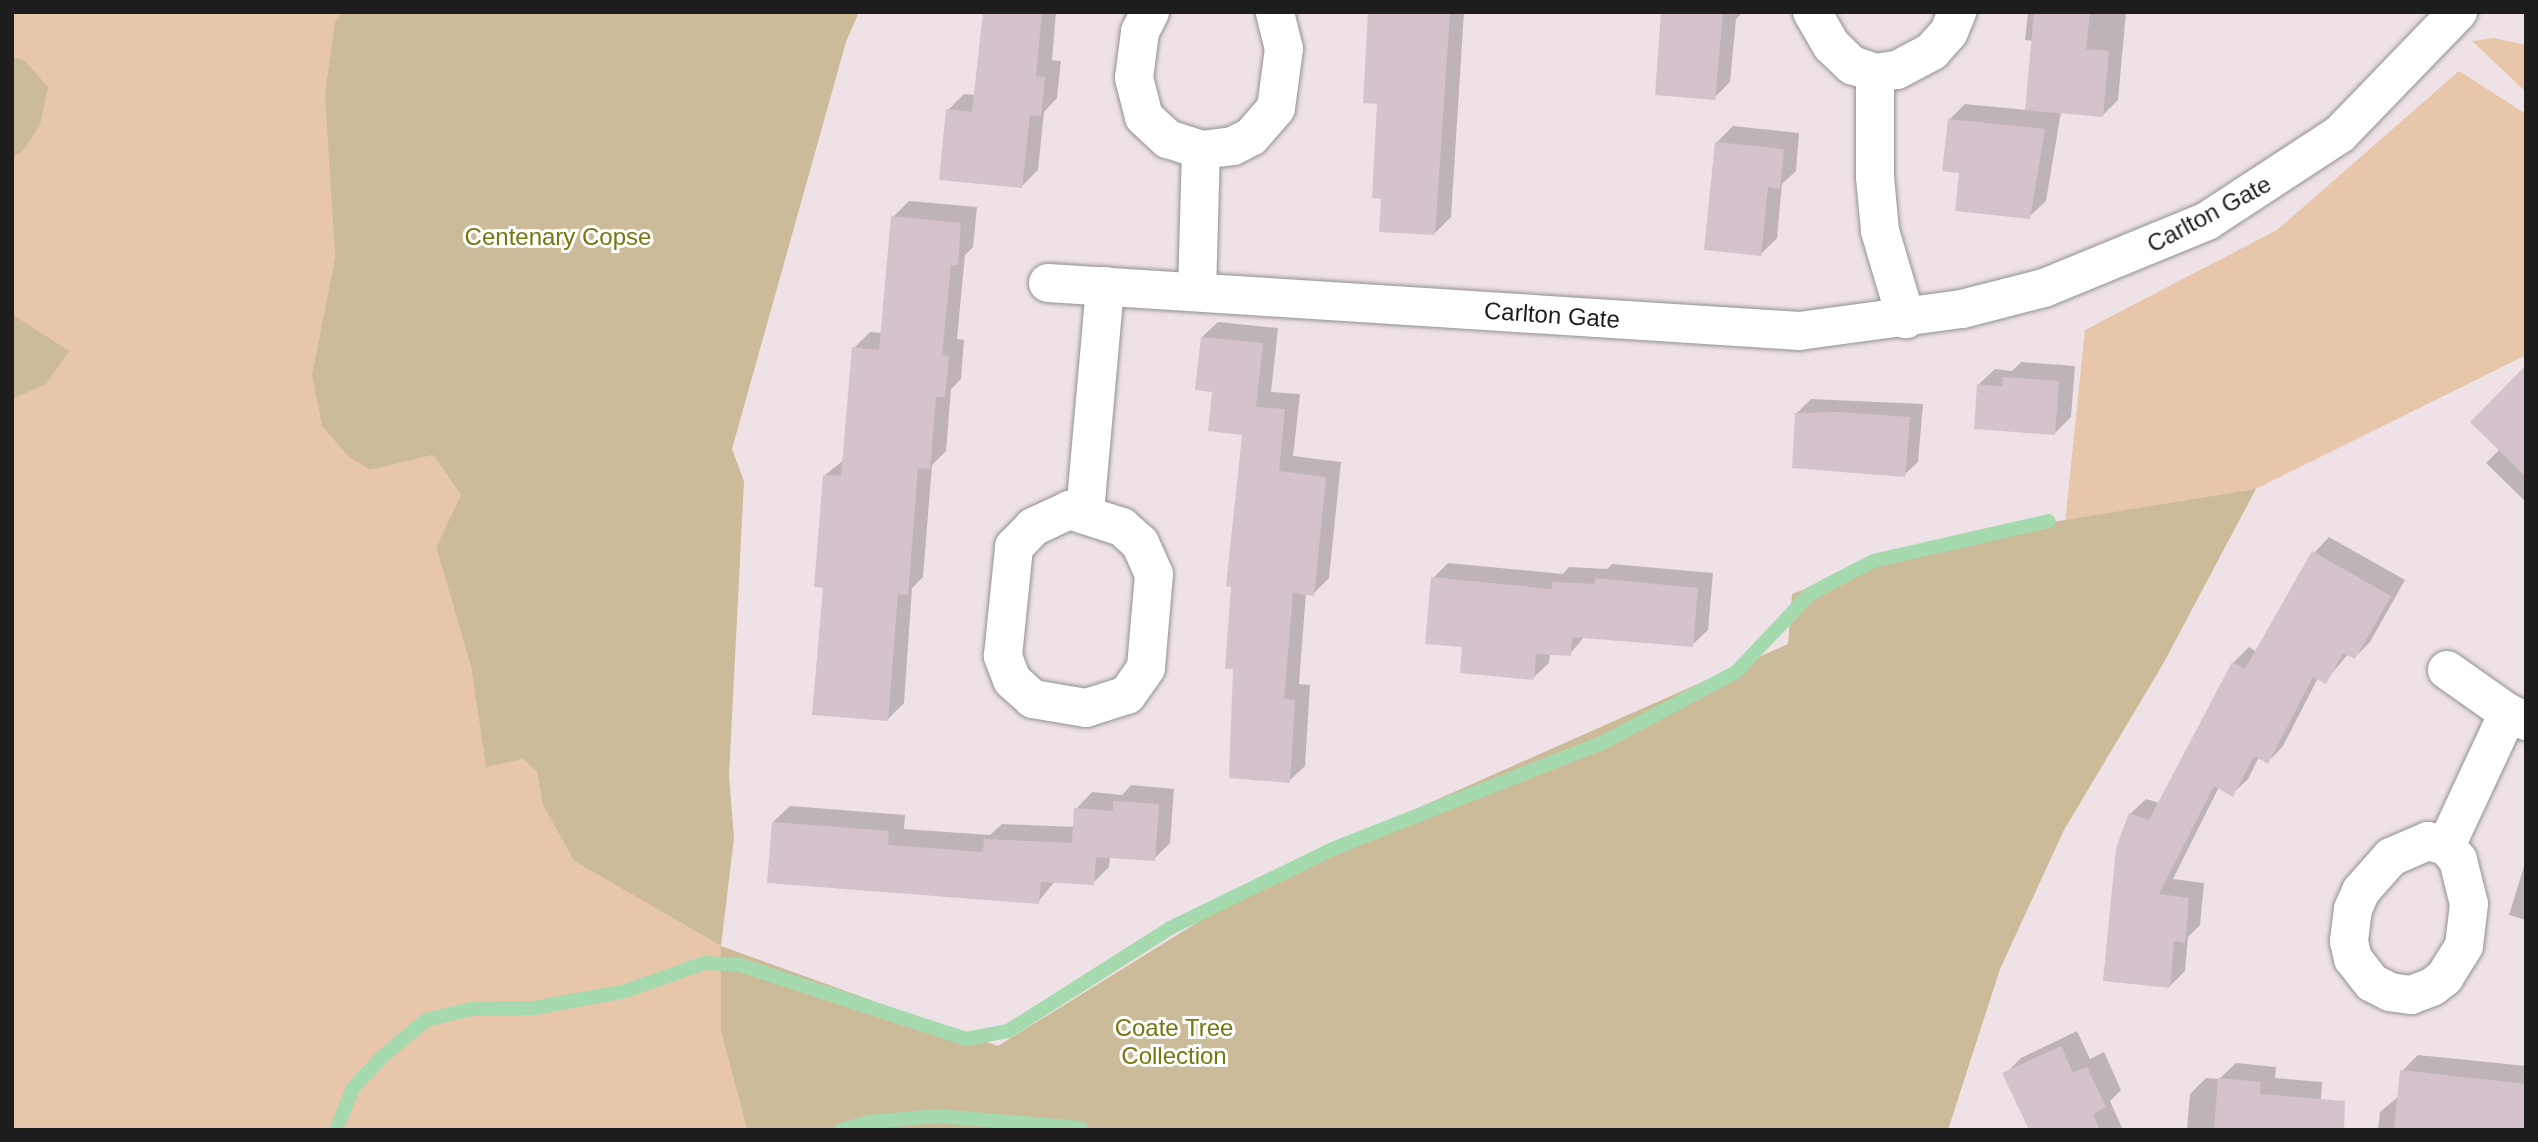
<!DOCTYPE html>
<style>
body{margin:0}
#map{position:relative;width:2538px;height:1142px;overflow:hidden;background:#eee2e7;font-family:Arial,sans-serif}
div>[style]{position:absolute}
[style*='--x']{left:calc(var(--x)*1px);top:calc(var(--y)*1px);width:calc(var(--w)*1px);rotate:calc(var(--a)*1deg)}
.grass>*{inset:0;background:#e7c6a9}
.forest>*{inset:0;background:#ccbb98}
.shadow>*{inset:0;background:#0003}
.stream>*{height:14px;margin:-7px;padding:0 7px;transform-origin:7px;border-radius:7px;background:#a4daae}
.building>*{inset:0;background:#d4c3cd}
.roads{filter:drop-shadow(0 0 2px #919191) drop-shadow(0 0 2px #919191)}
.minor>*{height:38px;margin:-19px;padding:0 19px;transform-origin:19px;border-radius:19px;background:#fff}
span{translate:-50% -50%;white-space:nowrap;text-align:center;line-height:1.15;-webkit-text-stroke:6px #fff;paint-order:stroke}
.street-label{font-size:24px;color:#1d1d1d}
.park-label{font-size:24px;color:#72770e}
.frame{position:absolute;inset:0;border:14px solid #1d1d1d;pointer-events:none}
</style>
<div id="map">
<div class="grass">
<i style="clip-path:polygon(12px 12px,342px 12px,335px 22px,329px 153px,335px 258px,312px 374px,370px 470px,433px 455px,461px 495px,436px 547px,471px 667px,486px 767px,523px 759px,537px 772px,543px 805px,574px 861px,721px 946px,721px 1031px,747px 1130px,12px 1130px)"></i>
<i style="clip-path:polygon(2494px 38px,2526px 45px,2526px 92px,2472px 41px)"></i>
<i style="clip-path:polygon(2459px 71px,2526px 114px,2526px 355px,2256px 489px,2065px 523px,2085px 330px,2277px 230px)"></i>
</div>
<div class="forest">
<i style="clip-path:polygon(342px 12px,859px 12px,846px 42px,732px 449px,744px 481px,729px 776px,734px 838px,721px 946px,998px 1046px,1240px 896px,1402px 815px,1788px 644px,1792px 594px,1936px 541px,2256px 489px,2163px 664px,2064px 830px,2000px 969px,1948px 1130px,747px 1130px,721px 1031px,721px 946px,574px 861px,543px 805px,537px 772px,523px 759px,486px 767px,471px 667px,436px 547px,461px 495px,433px 455px,370px 470px,349px 457px,322px 426px,312px 374px,335px 258px,325px 94px,335px 22px)"></i>
<i style="clip-path:polygon(12px 57px,24px 60px,48px 87px,40px 125px,23px 151px,12px 157px)"></i>
<i style="clip-path:polygon(12px 314px,69px 351px,46px 384px,12px 399px)"></i>
</div>
<div class="shadow">
<i style="clip-path:polygon(984px 12px,1056px 12px,1052px 60px,1061px 61px,1057px 98px,1044px 112px,1038px 170px,1022px 186px,948px 110px,964px 94px,975px 95px)"></i>
<i style="clip-path:polygon(1370px 12px,1464px 12px,1451px 217px,1435px 233px,1379px 102px)"></i>
<i style="clip-path:polygon(1663px 12px,1743px 12px,1736px 19px,1730px 82px,1714px 98px)"></i>
<i style="clip-path:polygon(2028px 12px,2126px 12px,2118px 100px,2102px 116px,2061px 112px,2046px 201px,2029px 217px,1961px 172px,1949px 120px,1965px 104px,2027px 110px,2033px 41px,2025px 40px)"></i>
<i style="clip-path:polygon(1733px 126px,1799px 133px,1796px 171px,1782px 184px,1777px 238px,1761px 254px,1716px 143px)"></i>
<i style="clip-path:polygon(909px 201px,977px 207px,973px 247px,965px 255px,957px 339px,964px 340px,961px 379px,951px 389px,946px 451px,932px 465px,923px 577px,912px 588px,904px 703px,888px 719px,825px 586px,825px 475px,844px 460px,854px 348px,870px 332px,882px 333px,893px 217px)"></i>
<i style="clip-path:polygon(1218px 322px,1278px 328px,1271px 392px,1300px 394px,1293px 456px,1341px 462px,1329px 578px,1313px 594px,1306px 593px,1299px 684px,1310px 685px,1305px 766px,1289px 781px,1244px 433px,1214px 390px,1202px 337px)"></i>
<i style="clip-path:polygon(2021px 362px,2075px 366px,2071px 417px,2054px 434px,1978px 385px,1995px 369px,2012px 371px)"></i>
<i style="clip-path:polygon(2526px 368px,2526px 502px,2486px 463px,2500px 449px)"></i>
<i style="clip-path:polygon(1811px 399px,1923px 404px,1918px 462px,1904px 475px,1797px 413px)"></i>
<i style="clip-path:polygon(2329px 537px,2405px 580px,2370px 642px,2355px 657px,2348px 654px,2325px 682px,2318px 678px,2283px 746px,2268px 762px,2259px 757px,2248px 779px,2232px 794px,2219px 787px,2173px 879px,2204px 883px,2200px 925px,2188px 937px,2185px 971px,2169px 987px,2130px 814px,2146px 799px,2160px 803px,2233px 663px,2249px 647px,2257px 652px,2314px 553px)"></i>
<i style="clip-path:polygon(1448px 563px,1563px 574px,1569px 567px,1607px 569px,1612px 564px,1713px 573px,1708px 630px,1692px 645px,1585px 636px,1570px 654px,1550px 653px,1549px 663px,1533px 678px,1464px 646px,1433px 578px)"></i>
<i style="clip-path:polygon(1131px 785px,1174px 789px,1170px 843px,1154px 859px,1110px 857px,1109px 867px,1093px 883px,1055px 881px,1038px 902px,773px 822px,790px 806px,905px 815px,904px 829px,990px 835px,1002px 824px,1075px 827px,1076px 809px,1092px 792px,1122px 795px)"></i>
<i style="clip-path:polygon(2526px 860px,2526px 920px,2509px 915px)"></i>
<i style="clip-path:polygon(2077px 1031px,2090px 1059px,2104px 1052px,2121px 1090px,2110px 1101px,2123px 1130px,2031px 1130px,2005px 1074px,2021px 1058px)"></i>
<i style="clip-path:polygon(2418px 1055px,2526px 1066px,2526px 1130px,2378px 1130px,2380px 1112px,2399px 1096px,2402px 1071px)"></i>
<i style="clip-path:polygon(2236px 1063px,2276px 1067px,2275px 1078px,2322px 1082px,2319px 1130px,2187px 1130px,2190px 1094px,2206px 1078px,2219px 1079px)"></i>
</div>
<div class="stream">
<i style="--x:336;--y:1130;--w:45;--a:-68"></i>
<i style="--x:353;--y:1088;--w:42;--a:-46.9"></i>
<i style="--x:382;--y:1057;--w:57;--a:-40.1"></i>
<i style="--x:426;--y:1020;--w:46;--a:-13.7"></i>
<i style="--x:471;--y:1009;--w:63;--a:-0.9"></i>
<i style="--x:534;--y:1008;--w:94;--a:-10.5"></i>
<i style="--x:626;--y:991;--w:83;--a:-19.7"></i>
<i style="--x:704;--y:963;--w:36;--a:3"></i>
<i style="--x:740;--y:965;--w:238;--a:18.1"></i>
<i style="--x:966;--y:1039;--w:43;--a:-10.8"></i>
<i style="--x:1008;--y:1031;--w:192;--a:-32.4"></i>
<i style="--x:1170;--y:928;--w:183;--a:-25.9"></i>
<i style="--x:1335;--y:848;--w:287;--a:-21.5"></i>
<i style="--x:1602;--y:743;--w:152;--a:-27.9"></i>
<i style="--x:1736;--y:672;--w:108;--a:-46.5"></i>
<i style="--x:1810;--y:594;--w:71;--a:-27.6"></i>
<i style="--x:1873;--y:561;--w:180;--a:-12.8"></i>
<i style="--x:841;--y:1130;--w:29;--a:-16"></i>
<i style="--x:869;--y:1122;--w:69;--a:-5"></i>
<i style="--x:938;--y:1116;--w:143;--a:4.8"></i>
</div>
<div class="building">
<i style="clip-path:polygon(983px 12px,1042px 12px,1036px 76px,1045px 77px,1041px 116px,1030px 115px,1022px 188px,939px 180px,946px 109px,972px 112px)"></i>
<i style="clip-path:polygon(1368px 12px,1450px 12px,1435px 235px,1379px 232px,1381px 199px,1372px 198px,1377px 104px,1363px 103px)"></i>
<i style="clip-path:polygon(1661px 12px,1723px 12px,1715px 100px,1655px 95px)"></i>
<i style="clip-path:polygon(2034px 12px,2090px 12px,2086px 49px,2109px 51px,2103px 117px,2025px 110px)"></i>
<i style="clip-path:polygon(1948px 119px,2045px 129px,2030px 219px,1955px 211px,1959px 173px,1942px 171px)"></i>
<i style="clip-path:polygon(1715px 142px,1784px 149px,1780px 189px,1768px 187px,1761px 256px,1704px 250px)"></i>
<i style="clip-path:polygon(891px 216px,961px 223px,958px 265px,951px 265px,942px 355px,949px 356px,945px 397px,936px 397px,930px 469px,918px 468px,908px 595px,898px 594px,888px 721px,812px 715px,823px 588px,814px 587px,823px 475px,841px 476px,852px 347px,879px 350px)"></i>
<i style="clip-path:polygon(1201px 337px,1263px 343px,1256px 407px,1285px 409px,1279px 471px,1326px 477px,1314px 596px,1293px 593px,1284px 699px,1295px 700px,1290px 783px,1229px 778px,1233px 669px,1225px 669px,1231px 587px,1226px 586px,1242px 435px,1208px 431px,1212px 392px,1195px 390px)"></i>
<i style="clip-path:polygon(2526px 365px,2526px 477px,2470px 422px)"></i>
<i style="clip-path:polygon(2003px 377px,2059px 381px,2055px 435px,1974px 429px,1977px 384px,2002px 387px)"></i>
<i style="clip-path:polygon(1838px 412px,1910px 417px,1905px 477px,1792px 468px,1795px 413px)"></i>
<i style="clip-path:polygon(2312px 551px,2391px 596px,2355px 659px,2343px 653px,2326px 684px,2313px 677px,2268px 764px,2254px 756px,2233px 797px,2214px 786px,2159px 894px,2189px 898px,2185px 943px,2174px 941px,2170px 988px,2103px 981px,2116px 848px,2129px 813px,2149px 820px,2232px 662px,2245px 669px)"></i>
<i style="clip-path:polygon(1431px 577px,1552px 589px,1552px 582px,1595px 584px,1595px 578px,1698px 588px,1693px 647px,1572px 637px,1571px 656px,1536px 654px,1534px 680px,1460px 673px,1462px 647px,1425px 644px)"></i>
<i style="clip-path:polygon(1113px 801px,1159px 804px,1155px 861px,1096px 857px,1094px 885px,1041px 882px,1039px 904px,767px 883px,772px 822px,889px 831px,888px 845px,983px 852px,984px 839px,1072px 843px,1074px 808px,1113px 811px)"></i>
<i style="clip-path:polygon(2061px 1046px,2073px 1073px,2087px 1067px,2106px 1107px,2093px 1114px,2100px 1130px,2029px 1130px,2002px 1073px)"></i>
<i style="clip-path:polygon(2400px 1070px,2526px 1084px,2526px 1130px,2394px 1130px)"></i>
<i style="clip-path:polygon(2218px 1078px,2261px 1082px,2260px 1094px,2345px 1101px,2344px 1130px,2214px 1130px)"></i>
</div>
<div class="roads">
<div class="minor">
<i style="--x:1150;--y:12;--w:22;--a:117"></i>
<i style="--x:1140;--y:32;--w:46;--a:97.4"></i>
<i style="--x:1134;--y:78;--w:40;--a:75.6"></i>
<i style="--x:1144;--y:117;--w:33;--a:43"></i>
<i style="--x:1168;--y:139;--w:35;--a:18"></i>
<i style="--x:1201;--y:150;--w:32;--a:-7"></i>
<i style="--x:1233;--y:146;--w:20;--a:-27"></i>
<i style="--x:1251;--y:137;--w:38;--a:-49"></i>
<i style="--x:1276;--y:108;--w:60;--a:-82.3"></i>
<i style="--x:1284;--y:49;--w:38;--a:-104"></i>
<i style="--x:1812;--y:12;--w:39;--a:60"></i>
<i style="--x:1832;--y:46;--w:28;--a:44"></i>
<i style="--x:1852;--y:65;--w:24;--a:19"></i>
<i style="--x:1875;--y:73;--w:22;--a:-8"></i>
<i style="--x:1897;--y:70;--w:40;--a:-28"></i>
<i style="--x:1932;--y:51;--w:25;--a:-48"></i>
<i style="--x:1949;--y:32;--w:22;--a:-68"></i>
<i style="--x:1875;--y:73;--w:104;--a:90"></i>
<i style="--x:1875;--y:177;--w:54;--a:84.7"></i>
<i style="--x:1880;--y:231;--w:92;--a:73.5"></i>
<i style="--x:1048;--y:283;--w:753;--a:3.66"></i>
<i style="--x:1799;--y:331;--w:164;--a:-7.7"></i>
<i style="--x:1962;--y:309;--w:85;--a:-14.4"></i>
<i style="--x:2044;--y:288;--w:176;--a:-22.3"></i>
<i style="--x:2207;--y:221;--w:159;--a:-33.2"></i>
<i style="--x:2340;--y:134;--w:170;--a:-46"></i>
<i style="--x:1197;--y:292;--w:142;--a:-88.4"></i>
<i style="--x:1069;--y:510;--w:56;--a:17.8"></i>
<i style="--x:1122;--y:527;--w:24;--a:42"></i>
<i style="--x:1140;--y:543;--w:34;--a:66"></i>
<i style="--x:1154;--y:574;--w:94;--a:94.9"></i>
<i style="--x:1146;--y:668;--w:33;--a:125"></i>
<i style="--x:1127;--y:695;--w:43;--a:162.4"></i>
<i style="--x:1086;--y:708;--w:54;--a:-170.4"></i>
<i style="--x:1033;--y:699;--w:28;--a:-138"></i>
<i style="--x:1012;--y:680;--w:26;--a:-111"></i>
<i style="--x:1003;--y:656;--w:110;--a:-84.2"></i>
<i style="--x:1014;--y:547;--w:28;--a:-46"></i>
<i style="--x:1033;--y:527;--w:40;--a:-25"></i>
<i style="--x:1085;--y:512;--w:227;--a:-84.9"></i>
<i style="--x:2447;--y:670;--w:75;--a:35.2"></i>
<i style="--x:2508;--y:713;--w:20;--a:24"></i>
<i style="--x:2428;--y:841;--w:19;--a:16"></i>
<i style="--x:2446;--y:846;--w:18;--a:49"></i>
<i style="--x:2458;--y:860;--w:45;--a:76"></i>
<i style="--x:2469;--y:904;--w:42;--a:96.8"></i>
<i style="--x:2464;--y:946;--w:36;--a:122"></i>
<i style="--x:2445;--y:977;--w:16;--a:142"></i>
<i style="--x:2432;--y:987;--w:22;--a:159"></i>
<i style="--x:2411;--y:995;--w:21;--a:-172"></i>
<i style="--x:2390;--y:992;--w:20;--a:-153"></i>
<i style="--x:2372;--y:983;--w:31;--a:-128"></i>
<i style="--x:2353;--y:959;--w:18;--a:-103"></i>
<i style="--x:2349;--y:941;--w:32;--a:-83"></i>
<i style="--x:2353;--y:909;--w:20;--a:-66"></i>
<i style="--x:2361;--y:891;--w:45;--a:-48.6"></i>
<i style="--x:2391;--y:857;--w:40;--a:-23.4"></i>
<i style="--x:2446;--y:846;--w:147;--a:-65"></i>
</div>
</div>
<div class="street-label">
<span style="left:2209px;top:214px;rotate:-28deg">Carlton Gate</span>
<span style="left:1552px;top:315px;rotate:4deg">Carlton Gate</span>
</div>
<div class="park-label">
<span style="left:558px;top:237px">Centenary Copse</span>
<span style="left:1174px;top:1042px">Coate Tree<br>Collection</span>
</div>
<div class="frame"></div>
</div>
